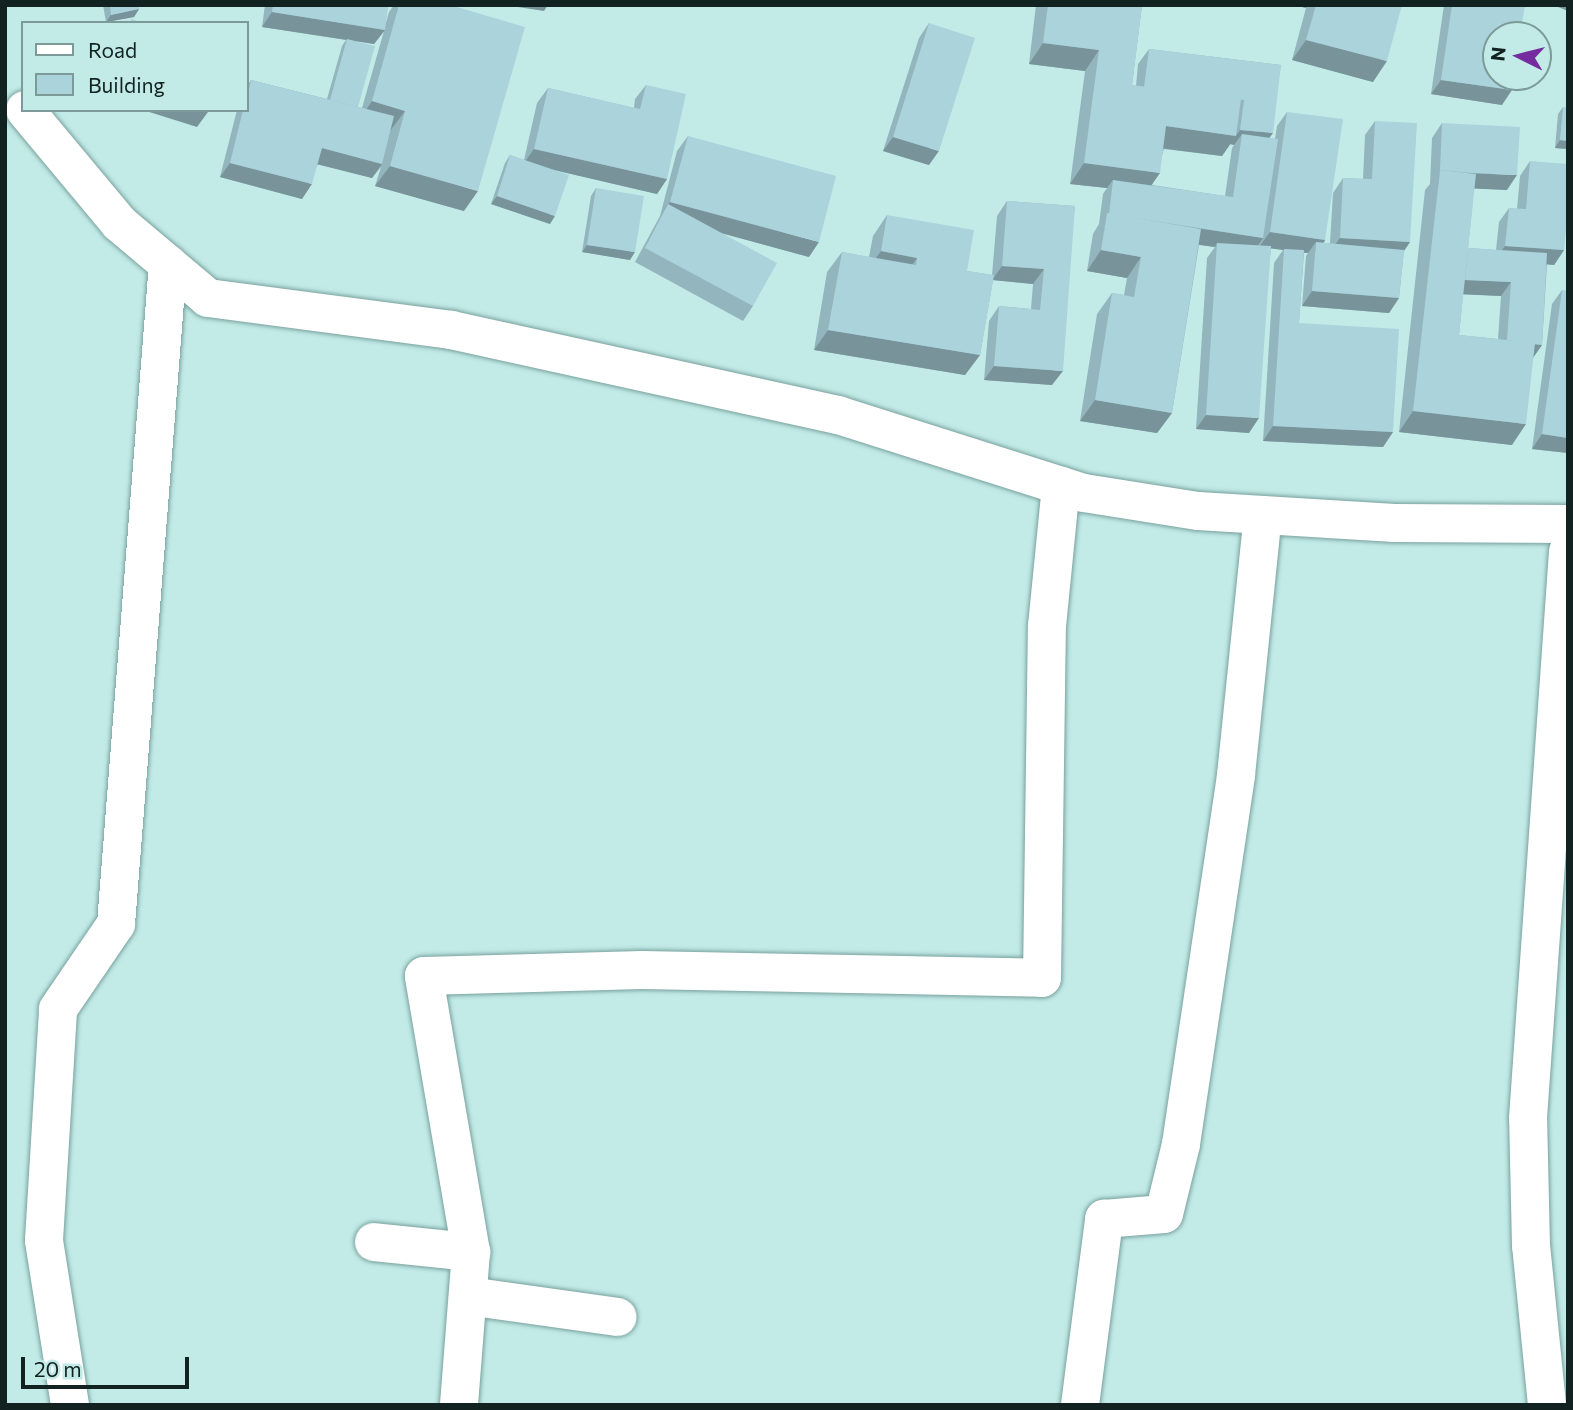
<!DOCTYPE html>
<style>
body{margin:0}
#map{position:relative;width:1573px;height:1410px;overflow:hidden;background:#c2ebe8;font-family:Commissioner,sans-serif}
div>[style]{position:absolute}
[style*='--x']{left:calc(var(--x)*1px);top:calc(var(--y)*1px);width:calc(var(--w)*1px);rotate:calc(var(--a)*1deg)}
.roads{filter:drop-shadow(0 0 2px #79a19d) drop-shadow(0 0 2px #79a19d)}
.minor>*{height:38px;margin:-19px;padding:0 19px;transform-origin:19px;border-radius:19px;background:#fff}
.wall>*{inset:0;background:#93b5bd}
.shaded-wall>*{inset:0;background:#78949a}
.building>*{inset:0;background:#abd3dc}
span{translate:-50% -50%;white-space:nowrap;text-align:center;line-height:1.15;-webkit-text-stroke:5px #c2ebe8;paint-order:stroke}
.frame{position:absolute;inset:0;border:7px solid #122220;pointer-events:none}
.legend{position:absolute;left:21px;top:21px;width:228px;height:91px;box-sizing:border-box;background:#c2ebe8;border:2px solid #7c9b98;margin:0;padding:9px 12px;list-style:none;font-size:21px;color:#122220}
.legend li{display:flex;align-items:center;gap:14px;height:35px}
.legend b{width:35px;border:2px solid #7c9b98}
.north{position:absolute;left:1482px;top:21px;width:70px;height:70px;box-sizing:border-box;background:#c2ebe8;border:2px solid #7c9b98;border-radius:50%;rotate:276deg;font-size:19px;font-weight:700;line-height:28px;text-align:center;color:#122220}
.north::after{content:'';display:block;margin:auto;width:24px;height:32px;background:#752c9e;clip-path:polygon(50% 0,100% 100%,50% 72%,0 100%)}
.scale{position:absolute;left:21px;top:1357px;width:168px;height:32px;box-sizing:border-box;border:4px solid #122220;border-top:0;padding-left:9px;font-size:21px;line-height:24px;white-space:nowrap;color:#122220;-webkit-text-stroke:5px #c2ebe8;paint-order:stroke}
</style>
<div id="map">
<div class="roads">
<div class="minor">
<i style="--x:25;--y:110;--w:147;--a:50.2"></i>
<i style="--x:119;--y:223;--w:116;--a:40.1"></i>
<i style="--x:208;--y:298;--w:245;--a:7.5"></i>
<i style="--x:451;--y:330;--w:396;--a:12.4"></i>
<i style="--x:838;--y:415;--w:258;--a:17.6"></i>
<i style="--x:1084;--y:493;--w:115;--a:9"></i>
<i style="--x:1198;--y:511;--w:197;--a:3.5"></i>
<i style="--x:1395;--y:523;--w:173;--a:0.3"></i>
<i style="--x:374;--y:1242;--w:98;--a:5.9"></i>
<i style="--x:471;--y:1252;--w:153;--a:94.5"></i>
<i style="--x:471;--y:1252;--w:280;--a:-99.7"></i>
<i style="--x:424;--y:976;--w:218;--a:-1.6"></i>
<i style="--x:642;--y:970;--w:400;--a:1.1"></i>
<i style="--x:1042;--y:978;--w:352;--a:-89.2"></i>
<i style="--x:1047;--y:626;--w:141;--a:-84.3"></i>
<i style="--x:468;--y:1296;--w:151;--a:8"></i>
<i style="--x:70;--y:1405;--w:167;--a:-99"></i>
<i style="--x:44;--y:1240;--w:231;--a:-86.5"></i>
<i style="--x:58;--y:1009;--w:103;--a:-55.7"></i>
<i style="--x:116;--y:924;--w:662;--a:-85.5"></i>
<i style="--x:1080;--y:1405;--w:188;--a:-82.6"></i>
<i style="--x:1104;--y:1219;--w:60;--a:-4.8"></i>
<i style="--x:1164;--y:1214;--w:72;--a:-76.3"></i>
<i style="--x:1181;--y:1144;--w:373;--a:-81.5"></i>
<i style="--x:1236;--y:775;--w:261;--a:-84.1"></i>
<i style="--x:1547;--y:1405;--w:160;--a:-95.7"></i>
<i style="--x:1531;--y:1246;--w:128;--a:-91.3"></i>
<i style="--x:1528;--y:1118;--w:568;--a:-85.96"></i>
</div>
</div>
<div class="wall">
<i style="clip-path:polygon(103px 5px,138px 5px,139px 9px,134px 17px,106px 22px)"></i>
<i style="clip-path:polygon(evenodd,265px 5px,388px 5px,385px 26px,389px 12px,394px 5px,450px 5px,464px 211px,375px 186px,381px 167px,372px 178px,318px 164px,302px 199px,220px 177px,237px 110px,247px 110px,247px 86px,251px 80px,327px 99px,342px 46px,346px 40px,262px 27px,265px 5px,384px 31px,362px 108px,358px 107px,357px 41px,374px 44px,384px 31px)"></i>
<i style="clip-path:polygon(evenodd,1036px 5px,1142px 5px,1132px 85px,1136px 86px,1138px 64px,1149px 49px,1281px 65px,1269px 138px,1275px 139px,1277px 126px,1287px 112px,1325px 240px,1324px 243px,1330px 243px,1333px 193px,1343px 178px,1363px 179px,1365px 135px,1375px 121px,1410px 242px,1404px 250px,1399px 298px,1389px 313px,1302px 306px,1306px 256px,1308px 253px,1304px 253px,1299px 323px,1393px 432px,1383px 447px,1263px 441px,1274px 263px,1283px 250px,1271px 248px,1249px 433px,1196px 429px,1207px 258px,1215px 247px,1199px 245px,1172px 413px,1157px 433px,1080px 421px,1097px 314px,1112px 293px,1124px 295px,1127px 278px,1087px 271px,1093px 234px,1099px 224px,1103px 194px,1107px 188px,1070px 184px,1085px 71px,1029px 64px,1036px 5px,1230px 144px,1234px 145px,1232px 148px,1225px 196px,1152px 185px,1164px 149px,1222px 156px,1230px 144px)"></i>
<i style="clip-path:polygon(1294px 5px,1402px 5px,1373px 82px,1292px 60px,1306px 8px)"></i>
<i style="clip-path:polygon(1444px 5px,1525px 5px,1502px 105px,1431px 94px)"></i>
<i style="clip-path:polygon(929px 23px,929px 165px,883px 151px,919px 38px)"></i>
<i style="clip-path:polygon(646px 85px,667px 179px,657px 194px,550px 169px,550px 224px,491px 204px,505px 163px,510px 155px,524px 160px,537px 103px,548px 88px,634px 108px,635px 99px)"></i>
<i style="clip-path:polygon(1563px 107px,1568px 107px,1568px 149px,1555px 148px,1558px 114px)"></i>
<i style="clip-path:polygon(evenodd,1442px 123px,1507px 190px,1474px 188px,1468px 248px,1496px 250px,1499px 222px,1509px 208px,1517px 209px,1520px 176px,1530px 161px,1564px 250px,1554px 265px,1547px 264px,1542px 345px,1533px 358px,1512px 445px,1399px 432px,1425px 190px,1430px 184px,1432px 138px,1442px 123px,1463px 294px,1501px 296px,1498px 339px,1459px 335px,1463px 294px)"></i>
<i style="clip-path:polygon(688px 136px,809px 257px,722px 233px,753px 306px,743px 321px,635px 262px,660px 216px,677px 151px)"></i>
<i style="clip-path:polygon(596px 188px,630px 260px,582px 252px,591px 196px)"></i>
<i style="clip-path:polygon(1007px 201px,1075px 206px,1052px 385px,984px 380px,989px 321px,999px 306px,1031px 309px,1033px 284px,993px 280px,980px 355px,965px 375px,814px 350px,827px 272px,842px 252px,869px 257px,873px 236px,887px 215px,967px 271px,992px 275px,997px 216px)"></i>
<i style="clip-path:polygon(1562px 290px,1568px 453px,1532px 449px,1552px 304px)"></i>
</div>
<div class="shaded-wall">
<i style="clip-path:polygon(504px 5px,548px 5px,544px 11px)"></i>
<i style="clip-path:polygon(1294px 5px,1308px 5px,1306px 8px)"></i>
<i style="clip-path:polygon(1553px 5px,1568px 5px,1568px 11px)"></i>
<i style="clip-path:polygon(139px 9px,134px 17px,106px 22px,111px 15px)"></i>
<i style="clip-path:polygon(272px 12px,385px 30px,374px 44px,262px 27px)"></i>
<i style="clip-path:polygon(1306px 40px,1387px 61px,1373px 82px,1292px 60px)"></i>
<i style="clip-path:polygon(1043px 43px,1099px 50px,1085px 71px,1029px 64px)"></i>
<i style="clip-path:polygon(1441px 80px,1512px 90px,1502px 105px,1431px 94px)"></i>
<i style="clip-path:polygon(372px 101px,405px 111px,390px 131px,358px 122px)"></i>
<i style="clip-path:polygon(143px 110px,201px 110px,208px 112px,197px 127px)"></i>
<i style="clip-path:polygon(1166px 126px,1236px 136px,1222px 156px,1152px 147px)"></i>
<i style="clip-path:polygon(1240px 130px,1273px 133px,1262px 148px,1242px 134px,1234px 145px,1230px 144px)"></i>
<i style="clip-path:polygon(893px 137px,939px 151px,929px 165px,883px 151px)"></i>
<i style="clip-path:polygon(1560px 140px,1568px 141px,1568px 149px,1555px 148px)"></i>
<i style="clip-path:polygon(322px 148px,382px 164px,372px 178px,312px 163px)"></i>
<i style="clip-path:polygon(534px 149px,667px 179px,657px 194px,524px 163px)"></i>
<i style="clip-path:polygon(230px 163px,312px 184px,302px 199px,220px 177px)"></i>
<i style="clip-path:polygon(1084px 163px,1160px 173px,1146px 193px,1113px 180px,1107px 188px,1070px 184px)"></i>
<i style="clip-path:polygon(390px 166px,478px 191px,464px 211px,375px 186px)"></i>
<i style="clip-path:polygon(1440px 172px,1517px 175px,1507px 190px,1438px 187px)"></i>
<i style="clip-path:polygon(497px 196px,555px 216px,550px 224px,491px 204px)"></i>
<i style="clip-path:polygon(670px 202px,819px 242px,809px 257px,662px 217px,668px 204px,659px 216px)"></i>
<i style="clip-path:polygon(1109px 215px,1263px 238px,1253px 253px,1217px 243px,1215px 247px,1104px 231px)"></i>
<i style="clip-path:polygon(1270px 232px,1325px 240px,1315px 255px,1316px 242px,1308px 253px,1259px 247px)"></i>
<i style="clip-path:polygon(1340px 238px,1410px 242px,1400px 257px,1330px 252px)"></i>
<i style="clip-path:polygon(587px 245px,635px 252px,630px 260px,582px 252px)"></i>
<i style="clip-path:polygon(1505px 246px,1564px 250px,1554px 265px,1495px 260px)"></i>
<i style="clip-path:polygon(1101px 250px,1141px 257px,1127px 278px,1087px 271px)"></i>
<i style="clip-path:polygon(881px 251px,917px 258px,903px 278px,866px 272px)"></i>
<i style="clip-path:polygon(1002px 266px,1044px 269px,1033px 284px,992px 280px)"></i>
<i style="clip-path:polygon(1465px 280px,1511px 282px,1501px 296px,1455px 294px)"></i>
<i style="clip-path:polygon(1312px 291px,1399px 298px,1389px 313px,1302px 306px)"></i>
<i style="clip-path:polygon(828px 330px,980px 355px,965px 375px,814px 350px)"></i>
<i style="clip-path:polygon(1507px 343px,1542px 345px,1532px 359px)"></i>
<i style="clip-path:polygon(994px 366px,1063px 371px,1052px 385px,984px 380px)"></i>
<i style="clip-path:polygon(1095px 400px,1172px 413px,1157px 433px,1080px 421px)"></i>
<i style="clip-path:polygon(1413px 411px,1526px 424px,1512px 445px,1399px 432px)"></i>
<i style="clip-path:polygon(1206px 415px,1259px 418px,1249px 433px,1196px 429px)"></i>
<i style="clip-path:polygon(1273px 426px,1393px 432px,1383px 447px,1263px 441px)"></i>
<i style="clip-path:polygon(1542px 434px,1568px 438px,1568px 453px,1532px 449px)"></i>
</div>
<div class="building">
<i style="clip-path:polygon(110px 5px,138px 5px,139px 9px,111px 15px)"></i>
<i style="clip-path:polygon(273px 5px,388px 5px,385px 30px,272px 12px)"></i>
<i style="clip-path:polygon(399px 5px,450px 5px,525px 27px,478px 191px,390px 166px,405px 111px,372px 101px)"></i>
<i style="clip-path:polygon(1048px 5px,1142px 5px,1132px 85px,1241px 99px,1236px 136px,1166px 126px,1160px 173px,1084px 163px,1099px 50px,1043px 43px)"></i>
<i style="clip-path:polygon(1316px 5px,1402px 5px,1387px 61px,1306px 40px)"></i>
<i style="clip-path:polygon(1452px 5px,1525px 5px,1520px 35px,1496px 35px,1496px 77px,1514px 77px,1512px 90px,1441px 80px)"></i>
<i style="clip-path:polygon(131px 19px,144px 23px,130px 23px)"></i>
<i style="clip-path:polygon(929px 23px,975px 38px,939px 151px,893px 137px)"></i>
<i style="clip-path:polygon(347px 39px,375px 46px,358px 107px,330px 100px)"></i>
<i style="clip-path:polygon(1149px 49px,1281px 65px,1273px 133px,1240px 130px,1244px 100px,1144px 87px)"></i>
<i style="clip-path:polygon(251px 80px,394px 116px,382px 164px,322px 148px,312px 184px,230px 163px,243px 110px,247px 110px,247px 97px)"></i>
<i style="clip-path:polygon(646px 85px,686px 94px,667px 179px,534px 149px,548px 88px,640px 109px)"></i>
<i style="clip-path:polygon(1563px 107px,1568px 107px,1568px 141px,1560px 140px)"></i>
<i style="clip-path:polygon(1287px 112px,1343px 119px,1325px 240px,1270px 232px)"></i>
<i style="clip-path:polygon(1375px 121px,1417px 123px,1410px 242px,1340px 238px,1343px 178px,1372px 179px)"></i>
<i style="clip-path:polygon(1442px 123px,1520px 127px,1517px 175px,1472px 173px,1440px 170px)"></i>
<i style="clip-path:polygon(1242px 134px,1278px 139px,1263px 238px,1109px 214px,1113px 180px,1233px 197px)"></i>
<i style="clip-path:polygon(688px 136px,836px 176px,819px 242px,670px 202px)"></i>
<i style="clip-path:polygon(510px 155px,569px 175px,555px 216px,497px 196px)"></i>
<i style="clip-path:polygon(1530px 161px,1568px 164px,1568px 208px,1564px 250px,1505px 246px,1509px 208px,1526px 209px)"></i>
<i style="clip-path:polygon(1440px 170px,1476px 174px,1459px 335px,1535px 343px,1526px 424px,1413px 411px)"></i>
<i style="clip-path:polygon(596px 188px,644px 196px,635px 252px,587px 245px)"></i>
<i style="clip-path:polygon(1007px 201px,1075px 206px,1063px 371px,994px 366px,999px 306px,1040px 310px,1044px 269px,1002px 266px)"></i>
<i style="clip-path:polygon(668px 204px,777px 263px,753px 306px,645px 248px)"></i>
<i style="clip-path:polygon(1107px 213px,1201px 229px,1172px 413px,1095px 400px,1112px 293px,1134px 297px,1141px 257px,1101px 250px)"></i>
<i style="clip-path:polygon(887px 215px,974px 230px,967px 271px,994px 275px,980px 355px,828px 330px,842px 252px,916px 265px,917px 258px,881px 251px)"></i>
<i style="clip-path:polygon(1316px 242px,1404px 250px,1399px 298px,1312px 291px)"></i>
<i style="clip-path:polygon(1217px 243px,1271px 246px,1259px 418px,1206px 415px)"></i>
<i style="clip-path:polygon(1468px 248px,1547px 253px,1542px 345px,1507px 340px,1511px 282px,1465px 280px)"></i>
<i style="clip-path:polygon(1284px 249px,1304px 250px,1299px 323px,1399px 329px,1393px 432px,1273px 426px)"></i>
<i style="clip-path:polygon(1562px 290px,1568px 291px,1568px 438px,1542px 434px)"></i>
</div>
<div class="frame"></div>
<ul class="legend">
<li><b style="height:9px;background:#fff"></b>Road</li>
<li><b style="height:19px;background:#abd3dc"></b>Building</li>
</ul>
<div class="north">N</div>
<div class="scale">20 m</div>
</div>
